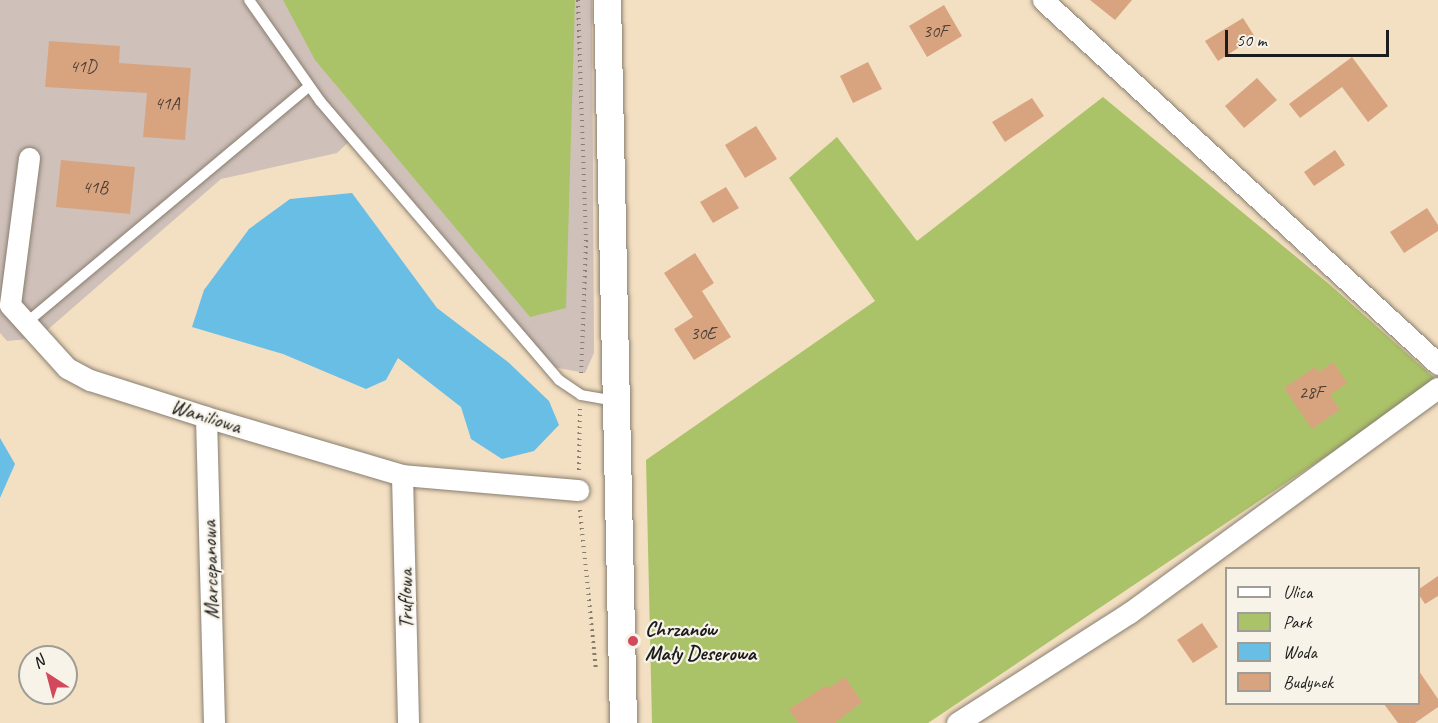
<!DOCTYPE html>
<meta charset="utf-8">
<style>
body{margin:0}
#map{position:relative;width:1438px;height:723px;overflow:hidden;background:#f3dfc2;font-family:Caveat,sans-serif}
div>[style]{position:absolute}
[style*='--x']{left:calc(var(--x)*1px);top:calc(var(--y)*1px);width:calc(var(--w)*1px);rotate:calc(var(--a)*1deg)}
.industrial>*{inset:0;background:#cfc0ba}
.green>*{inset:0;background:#abc368}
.water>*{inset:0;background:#69bee6}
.building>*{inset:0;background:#d8a480}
.path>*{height:4px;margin-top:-2px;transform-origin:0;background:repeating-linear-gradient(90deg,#887e6f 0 1.5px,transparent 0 6px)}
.roads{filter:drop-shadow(0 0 2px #887e6f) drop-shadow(0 0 2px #887e6f)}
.service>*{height:10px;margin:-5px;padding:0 5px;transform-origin:5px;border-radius:5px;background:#fff}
.minor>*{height:21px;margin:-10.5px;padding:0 10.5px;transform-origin:10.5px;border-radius:10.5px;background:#fff}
.tertiary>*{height:27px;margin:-13.5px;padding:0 13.5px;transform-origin:13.5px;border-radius:13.5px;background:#fff}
.dots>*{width:16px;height:16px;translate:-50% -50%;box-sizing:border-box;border:3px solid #f7f3e8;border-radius:50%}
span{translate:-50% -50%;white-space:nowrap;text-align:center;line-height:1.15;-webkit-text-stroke:4.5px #f7f3e8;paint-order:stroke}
.number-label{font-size:18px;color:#4b3e35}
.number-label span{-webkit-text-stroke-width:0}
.street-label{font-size:21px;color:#1c1c1c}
.poi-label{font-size:21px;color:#1c1c1c;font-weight:700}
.left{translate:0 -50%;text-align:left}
.legend{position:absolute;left:1225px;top:567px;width:195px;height:138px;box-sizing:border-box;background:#f7f3e8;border:2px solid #9f9d96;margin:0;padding:8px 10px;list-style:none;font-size:18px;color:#1c1c1c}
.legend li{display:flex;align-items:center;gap:12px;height:30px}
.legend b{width:30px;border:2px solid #9f9d96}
.north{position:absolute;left:18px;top:645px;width:60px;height:60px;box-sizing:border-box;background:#f7f3e8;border:2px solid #9f9d96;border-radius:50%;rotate:324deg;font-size:16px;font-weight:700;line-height:24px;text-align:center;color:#1c1c1c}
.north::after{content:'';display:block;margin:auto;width:21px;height:27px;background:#d1495b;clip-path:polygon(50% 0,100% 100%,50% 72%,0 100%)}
.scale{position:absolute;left:1225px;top:30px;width:164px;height:27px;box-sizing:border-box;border:3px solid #1c1c1c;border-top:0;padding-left:8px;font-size:18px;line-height:21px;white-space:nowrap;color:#1c1c1c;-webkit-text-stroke:4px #f7f3e8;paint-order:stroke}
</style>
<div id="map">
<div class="industrial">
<i style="clip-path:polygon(0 0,592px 0,594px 353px,585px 373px,542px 365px,356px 135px,337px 153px,221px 179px,38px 338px,7px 341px,0 333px)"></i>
</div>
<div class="green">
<i style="clip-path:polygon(283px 0,575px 0,566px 308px,530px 317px,315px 60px)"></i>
<i style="clip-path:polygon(1103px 97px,1329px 284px,1438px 381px,928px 723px,652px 723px,646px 460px,875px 301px,789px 178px,837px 137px,917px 241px)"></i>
</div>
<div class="water">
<i style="clip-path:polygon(352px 193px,437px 308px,508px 362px,549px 401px,559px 425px,534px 451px,502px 459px,471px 439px,461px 407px,398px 358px,386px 380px,366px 389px,283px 354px,192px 327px,204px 290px,249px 229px,290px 199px)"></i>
<i style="clip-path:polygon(0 438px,15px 464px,0 498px)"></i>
</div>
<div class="building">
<i style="clip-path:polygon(1090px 0,1132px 0,1115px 20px)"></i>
<i style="clip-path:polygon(944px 5px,962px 36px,927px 57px,909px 26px)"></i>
<i style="clip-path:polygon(1243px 18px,1255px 37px,1218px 61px,1205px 41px)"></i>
<i style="clip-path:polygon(49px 41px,120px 46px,119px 63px,191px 68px,185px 140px,143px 137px,147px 93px,45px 87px)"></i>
<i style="clip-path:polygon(1352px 57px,1388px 106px,1368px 122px,1342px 87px,1300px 118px,1289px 104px)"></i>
<i style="clip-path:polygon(868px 62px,882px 89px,853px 103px,840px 76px)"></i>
<i style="clip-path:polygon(1257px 78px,1277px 100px,1244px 128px,1225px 106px)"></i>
<i style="clip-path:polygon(1032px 98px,1044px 116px,1005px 142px,992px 122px)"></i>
<i style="clip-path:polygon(756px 126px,777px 159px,745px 178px,725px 145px)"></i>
<i style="clip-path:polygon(1335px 150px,1345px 165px,1314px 186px,1304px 172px)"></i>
<i style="clip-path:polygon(61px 160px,135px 167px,130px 214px,56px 207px)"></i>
<i style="clip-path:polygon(726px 187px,739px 208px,713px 223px,700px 202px)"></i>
<i style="clip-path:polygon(1427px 208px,1438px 225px,1438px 231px,1404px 253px,1390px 232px)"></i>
<i style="clip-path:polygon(695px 253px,714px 283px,702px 291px,731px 337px,694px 360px,674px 329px,693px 317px,664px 273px)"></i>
<i style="clip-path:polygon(1333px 362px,1347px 383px,1330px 395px,1340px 410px,1312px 429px,1284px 388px,1315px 367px,1319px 372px)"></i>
<i style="clip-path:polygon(1438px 576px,1438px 596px,1425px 604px,1419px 595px,1419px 589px)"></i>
<i style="clip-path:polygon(1202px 623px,1218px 647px,1193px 663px,1177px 640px)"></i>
<i style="clip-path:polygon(1419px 671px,1438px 699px,1438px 707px,1415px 723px,1398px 723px,1384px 704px,1419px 704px)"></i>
<i style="clip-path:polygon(845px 677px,862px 702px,835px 723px,798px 723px,789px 709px,827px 685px,829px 688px)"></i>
</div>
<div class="path">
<i style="--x:578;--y:0;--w:240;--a:88.1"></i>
<i style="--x:586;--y:240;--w:137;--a:92.1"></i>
<i style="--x:579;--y:470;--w:61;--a:-89.1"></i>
<i style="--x:580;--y:510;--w:161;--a:84.3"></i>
</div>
<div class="roads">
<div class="service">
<i style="--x:249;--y:0;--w:123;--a:54.9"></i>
<i style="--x:320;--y:101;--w:367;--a:49.4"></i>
<i style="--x:559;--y:380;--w:27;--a:34"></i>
<i style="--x:581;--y:395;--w:34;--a:10"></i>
<i style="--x:26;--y:323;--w:369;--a:-39.9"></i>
</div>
<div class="minor">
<i style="--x:1043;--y:0;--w:537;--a:42.66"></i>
<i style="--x:29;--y:158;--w:148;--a:97.4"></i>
<i style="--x:10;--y:305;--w:85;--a:47.9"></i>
<i style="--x:67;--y:368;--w:26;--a:28"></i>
<i style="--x:90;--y:380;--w:122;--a:17.7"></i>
<i style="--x:206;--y:417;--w:204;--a:16.5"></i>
<i style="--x:402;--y:475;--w:177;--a:4.9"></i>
<i style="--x:206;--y:417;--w:306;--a:88.5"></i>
<i style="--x:402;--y:475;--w:248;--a:88.6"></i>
<i style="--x:957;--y:723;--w:204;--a:-32.6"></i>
<i style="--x:1129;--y:613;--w:382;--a:-36.1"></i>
</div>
<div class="tertiary">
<i style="--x:607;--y:0;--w:723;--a:88.73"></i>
</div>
</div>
<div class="dots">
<i style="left:633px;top:641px;background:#d1495b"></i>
</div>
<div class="number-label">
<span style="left:935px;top:31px">30F</span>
<span style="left:83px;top:66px">41D</span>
<span style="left:167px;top:103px">41A</span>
<span style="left:95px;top:187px">41B</span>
<span style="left:703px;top:333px">30E</span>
<span style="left:1311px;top:392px">28F</span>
</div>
<div class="street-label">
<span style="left:206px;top:416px;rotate:17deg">Waniliowa</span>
<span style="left:210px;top:570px;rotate:-92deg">Marcepanowa</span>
<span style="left:405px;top:599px;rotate:-91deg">Truflowa</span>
</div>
<div class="poi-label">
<span class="left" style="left:645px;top:641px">Chrzanów<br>Mały Deserowa</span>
</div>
<ul class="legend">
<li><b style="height:8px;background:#fff"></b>Ulica</li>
<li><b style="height:16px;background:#abc368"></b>Park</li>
<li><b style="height:16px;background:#69bee6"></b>Woda</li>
<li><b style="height:16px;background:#d8a480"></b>Budynek</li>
</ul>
<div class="north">N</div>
<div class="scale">50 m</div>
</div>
